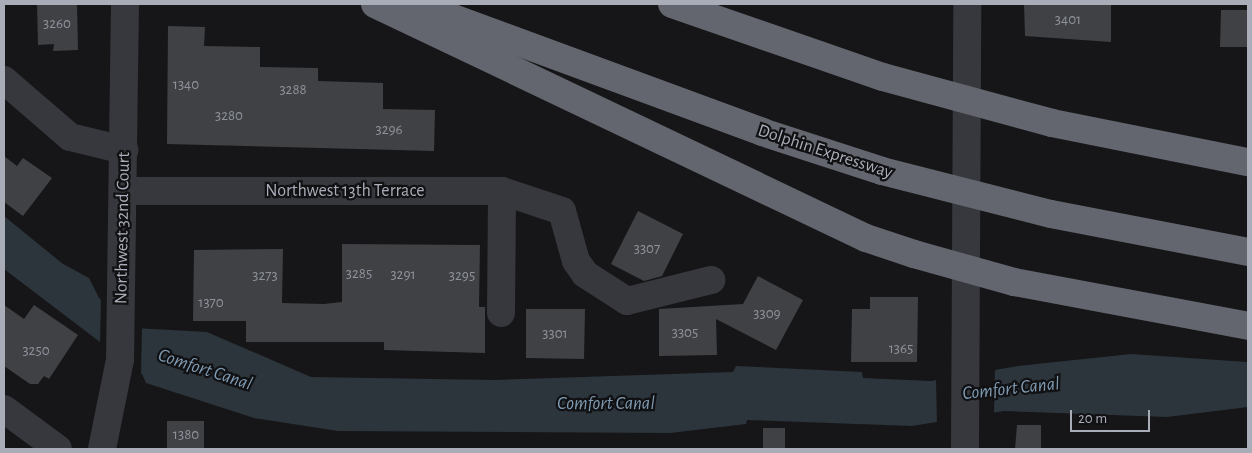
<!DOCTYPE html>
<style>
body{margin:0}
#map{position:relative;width:1252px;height:453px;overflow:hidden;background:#161618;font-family:"Alegreya Sans",sans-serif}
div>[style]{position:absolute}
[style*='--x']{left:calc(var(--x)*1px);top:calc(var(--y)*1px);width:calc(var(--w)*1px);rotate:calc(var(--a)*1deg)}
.water>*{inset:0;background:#2c353c}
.pier>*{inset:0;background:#161618}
.building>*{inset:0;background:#404145}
.minor>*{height:28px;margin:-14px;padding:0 14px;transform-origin:14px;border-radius:14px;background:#37383d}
.highway>*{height:28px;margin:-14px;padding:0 14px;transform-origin:14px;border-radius:14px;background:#63666e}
.highway-bridge>*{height:28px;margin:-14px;padding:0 14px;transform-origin:14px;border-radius:14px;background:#63666e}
span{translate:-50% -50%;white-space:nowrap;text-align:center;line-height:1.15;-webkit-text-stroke:4.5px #111113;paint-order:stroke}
.number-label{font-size:15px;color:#8e929b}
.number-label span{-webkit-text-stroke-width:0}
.street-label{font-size:18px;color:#a8adb8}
.water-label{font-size:19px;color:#7f9bb3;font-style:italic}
.frame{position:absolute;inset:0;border:5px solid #a8adb8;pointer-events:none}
.scale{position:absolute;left:1070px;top:410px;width:80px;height:22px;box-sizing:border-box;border:2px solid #a8adb8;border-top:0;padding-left:6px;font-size:15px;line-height:18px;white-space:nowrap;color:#a8adb8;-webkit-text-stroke:4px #111113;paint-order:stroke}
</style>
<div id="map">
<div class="water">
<i style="clip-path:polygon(4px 216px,63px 264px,89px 278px,99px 298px,134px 328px,207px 332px,311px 377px,495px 380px,733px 372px,736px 366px,862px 372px,863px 378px,931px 381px,1018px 366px,1131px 354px,1247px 362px,1248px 407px,1167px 417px,1004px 411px,912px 426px,747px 420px,746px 424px,670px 433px,338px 431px,254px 418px,146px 383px,142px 374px,4px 269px)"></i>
</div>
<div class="pier">
<i style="clip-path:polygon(101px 298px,142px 328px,141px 375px,100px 345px)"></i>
<i style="clip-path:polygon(995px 366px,994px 415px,937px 426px,936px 378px)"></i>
</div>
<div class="building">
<i style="clip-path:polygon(37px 4px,77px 4px,78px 50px,53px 51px,54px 44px,38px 45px)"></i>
<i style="clip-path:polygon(1024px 4px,1111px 4px,1111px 42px,1025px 36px)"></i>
<i style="clip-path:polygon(1221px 10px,1248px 10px,1248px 47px,1220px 47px)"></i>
<i style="clip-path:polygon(168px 26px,205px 27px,204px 46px,260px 47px,260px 67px,318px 68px,318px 81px,383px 83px,383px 109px,435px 110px,434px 151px,167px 144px)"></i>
<i style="clip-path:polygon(4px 156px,17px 166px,23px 158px,52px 178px,23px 216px,4px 202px)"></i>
<i style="clip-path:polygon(638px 211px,683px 234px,662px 276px,644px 281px,611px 264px)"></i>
<i style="clip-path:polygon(342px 244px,480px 245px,479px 307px,485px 307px,485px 353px,384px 350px,384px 342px,246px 342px,246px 321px,193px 321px,194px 250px,283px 249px,282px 303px,324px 304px,342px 302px)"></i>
<i style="clip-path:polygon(758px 276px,803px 300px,776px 350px,716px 319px,717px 355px,659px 356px,659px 309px,743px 304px)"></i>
<i style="clip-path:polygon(870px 297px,918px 297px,917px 362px,851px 362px,852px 309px,870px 309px)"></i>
<i style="clip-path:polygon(4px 305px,24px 319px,34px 305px,78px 335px,49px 379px,44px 376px,38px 384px,30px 384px,4px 366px)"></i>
<i style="clip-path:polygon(526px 309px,585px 309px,584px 359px,526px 358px)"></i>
<i style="clip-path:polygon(167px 421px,204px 421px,204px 449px,167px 449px)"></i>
<i style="clip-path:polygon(1017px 425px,1041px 425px,1041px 449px,1015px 449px)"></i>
<i style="clip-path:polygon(763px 428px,785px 428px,785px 449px,763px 449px)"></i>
</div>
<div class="minor">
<i style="--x:4;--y:80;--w:87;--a:40.8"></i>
<i style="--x:70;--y:137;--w:56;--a:13.5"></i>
<i style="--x:125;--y:191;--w:377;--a:0"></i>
<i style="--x:502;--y:191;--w:63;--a:18.4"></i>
<i style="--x:562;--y:211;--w:52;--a:74.4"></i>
<i style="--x:576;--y:261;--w:16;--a:55"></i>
<i style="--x:585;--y:274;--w:50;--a:32.7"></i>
<i style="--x:627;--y:301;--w:87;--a:-14"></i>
<i style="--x:501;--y:313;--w:122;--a:-89.5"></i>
<i style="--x:4;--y:409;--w:67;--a:36.5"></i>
<i style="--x:102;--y:449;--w:91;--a:-78.6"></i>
<i style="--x:120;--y:360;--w:356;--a:-89.2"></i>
<i style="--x:965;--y:449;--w:445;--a:-89.7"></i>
</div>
<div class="highway">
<i style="--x:375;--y:4;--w:544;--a:25.48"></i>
<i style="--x:866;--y:238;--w:51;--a:18.4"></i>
<i style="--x:415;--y:4;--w:370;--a:20.2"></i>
<i style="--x:762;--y:132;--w:126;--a:18"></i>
<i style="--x:672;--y:4;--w:223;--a:19.1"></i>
<i style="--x:1052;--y:123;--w:200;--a:11.3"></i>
<i style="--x:1051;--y:214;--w:201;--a:10.9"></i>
<i style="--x:1014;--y:282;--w:238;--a:10.6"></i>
</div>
<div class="highway-bridge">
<i style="--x:883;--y:77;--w:175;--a:15.2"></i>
<i style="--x:882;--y:171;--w:174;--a:14.3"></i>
<i style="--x:914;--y:254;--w:104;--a:15.6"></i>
</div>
<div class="number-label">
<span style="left:1068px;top:20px">3401</span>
<span style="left:57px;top:24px">3260</span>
<span style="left:186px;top:85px">1340</span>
<span style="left:293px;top:90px">3288</span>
<span style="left:229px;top:116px">3280</span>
<span style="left:389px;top:130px">3296</span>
<span style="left:647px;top:249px">3307</span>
<span style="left:359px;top:274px">3285</span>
<span style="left:403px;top:275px">3291</span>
<span style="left:265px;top:276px">3273</span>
<span style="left:462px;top:276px">3295</span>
<span style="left:211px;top:303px">1370</span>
<span style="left:767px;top:314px">3309</span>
<span style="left:685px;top:333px">3305</span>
<span style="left:555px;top:334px">3301</span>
<span style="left:901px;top:349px">1365</span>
<span style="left:36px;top:351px">3250</span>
<span style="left:186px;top:435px">1380</span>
</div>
<div class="street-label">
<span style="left:825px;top:152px;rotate:18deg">Dolphin Expressway</span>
<span style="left:345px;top:191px">Northwest 13th Terrace</span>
<span style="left:123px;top:228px;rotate:-89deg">Northwest 32nd Court</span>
</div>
<div class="water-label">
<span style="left:205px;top:370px;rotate:18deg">Comfort Canal</span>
<span style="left:1011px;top:389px;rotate:-6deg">Comfort Canal</span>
<span style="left:606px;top:404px">Comfort Canal</span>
</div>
<div class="frame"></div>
<div class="scale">20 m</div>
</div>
